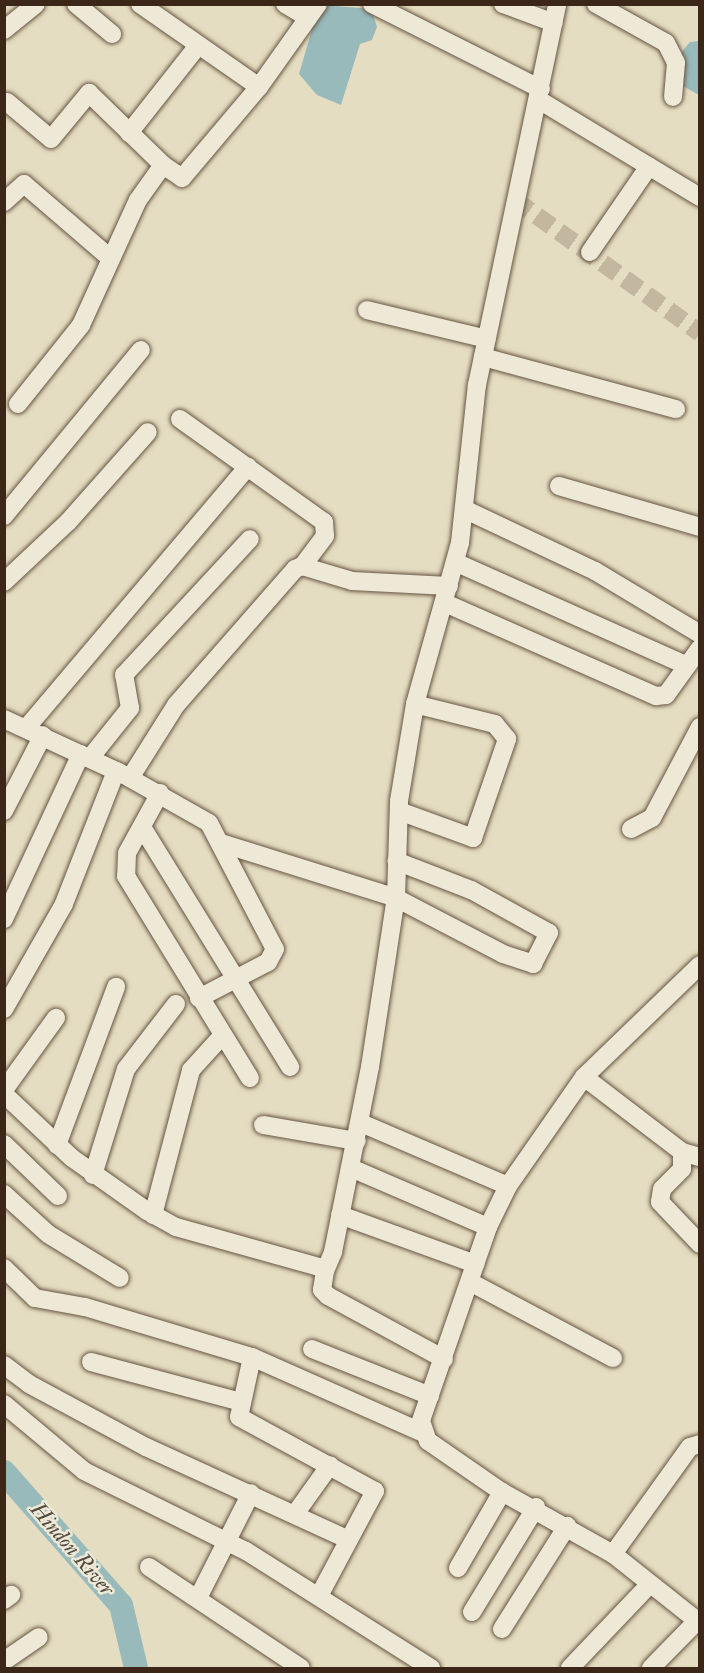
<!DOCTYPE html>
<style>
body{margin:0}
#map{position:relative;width:704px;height:1673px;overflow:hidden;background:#e5ddc1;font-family:"IM FELL Double Pica",serif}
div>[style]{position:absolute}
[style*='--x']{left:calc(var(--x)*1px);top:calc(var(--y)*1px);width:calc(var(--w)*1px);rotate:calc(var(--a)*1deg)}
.water>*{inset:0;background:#98babb}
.river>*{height:24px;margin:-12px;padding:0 12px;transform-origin:12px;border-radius:12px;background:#98babb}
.minor-tunnel>*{height:18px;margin-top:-9px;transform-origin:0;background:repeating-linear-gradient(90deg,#c3b89f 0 18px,transparent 0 27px)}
.roads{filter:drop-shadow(0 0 2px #665442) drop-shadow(0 0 2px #665442)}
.minor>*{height:18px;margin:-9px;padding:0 9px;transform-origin:9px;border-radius:9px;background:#eee9d7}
span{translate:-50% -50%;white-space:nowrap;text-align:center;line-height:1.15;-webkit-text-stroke:5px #eee9d7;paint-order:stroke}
.water-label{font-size:22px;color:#524b41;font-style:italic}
.frame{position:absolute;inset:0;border:6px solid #3b2618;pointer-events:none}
</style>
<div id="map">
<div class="water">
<i style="clip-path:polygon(319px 5px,362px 8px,373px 14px,377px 27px,372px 40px,360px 44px,341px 105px,317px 95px,299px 74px)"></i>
<i style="clip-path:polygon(699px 41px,699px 95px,683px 86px,681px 53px,690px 42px)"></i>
</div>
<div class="river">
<i style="--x:4;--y:1472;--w:177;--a:48.7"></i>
<i style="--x:121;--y:1605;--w:65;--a:76.6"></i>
</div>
<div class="minor-tunnel">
<i style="--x:515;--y:200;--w:228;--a:35.7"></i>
</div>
<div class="roads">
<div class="minor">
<i style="--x:76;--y:4;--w:47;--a:39.8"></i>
<i style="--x:140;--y:4;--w:145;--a:34.9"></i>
<i style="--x:285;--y:4;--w:27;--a:31"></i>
<i style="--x:372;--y:4;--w:189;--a:26.7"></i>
<i style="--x:503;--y:4;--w:54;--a:20.4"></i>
<i style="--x:596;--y:4;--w:80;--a:29.1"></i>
<i style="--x:666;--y:43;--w:22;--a:63"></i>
<i style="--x:676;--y:63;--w:34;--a:95"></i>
<i style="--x:4;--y:30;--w:41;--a:-39.1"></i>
<i style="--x:539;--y:100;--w:188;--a:31.1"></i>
<i style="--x:7;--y:102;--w:57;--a:40.1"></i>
<i style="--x:51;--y:139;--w:60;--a:-50.4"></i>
<i style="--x:89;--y:93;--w:103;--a:44.2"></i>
<i style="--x:129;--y:133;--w:110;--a:-51.7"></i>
<i style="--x:4;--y:202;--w:27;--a:-42"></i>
<i style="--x:24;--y:184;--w:113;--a:40.7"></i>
<i style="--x:590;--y:252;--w:104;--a:-55.5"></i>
<i style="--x:367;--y:310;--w:123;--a:13.6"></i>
<i style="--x:483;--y:357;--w:200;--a:15.1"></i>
<i style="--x:18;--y:404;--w:101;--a:-51.4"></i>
<i style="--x:81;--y:325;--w:137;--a:-65.5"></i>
<i style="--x:138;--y:200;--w:43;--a:-54.5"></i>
<i style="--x:163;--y:165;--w:23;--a:34"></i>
<i style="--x:182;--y:178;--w:119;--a:-49.8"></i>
<i style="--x:259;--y:87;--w:102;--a:-54.6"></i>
<i style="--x:180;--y:419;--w:177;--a:35.6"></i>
<i style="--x:324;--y:522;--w:14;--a:86"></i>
<i style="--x:325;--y:536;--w:38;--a:127"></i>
<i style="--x:559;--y:486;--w:147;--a:16.2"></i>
<i style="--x:466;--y:510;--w:143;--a:25.3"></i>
<i style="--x:595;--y:571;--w:122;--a:31"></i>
<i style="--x:4;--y:516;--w:215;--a:-50.5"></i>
<i style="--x:455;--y:562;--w:250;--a:24.1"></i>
<i style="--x:4;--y:582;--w:88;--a:-43.2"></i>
<i style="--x:68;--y:522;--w:120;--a:-48.4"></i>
<i style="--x:445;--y:603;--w:231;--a:23.8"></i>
<i style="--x:656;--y:696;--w:10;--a:-6"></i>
<i style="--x:666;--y:695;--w:58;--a:-54.1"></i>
<i style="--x:4;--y:719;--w:123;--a:24.9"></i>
<i style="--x:116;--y:771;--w:143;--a:111.4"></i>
<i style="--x:64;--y:904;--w:121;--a:119.7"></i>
<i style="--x:28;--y:726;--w:340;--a:-49.7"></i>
<i style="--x:90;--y:758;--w:64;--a:-51.3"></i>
<i style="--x:130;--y:708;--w:34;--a:-100"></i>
<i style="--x:124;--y:675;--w:185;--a:-47.2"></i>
<i style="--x:119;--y:772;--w:103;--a:29.5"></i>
<i style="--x:209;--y:823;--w:142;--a:62.4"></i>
<i style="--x:275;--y:949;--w:15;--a:118"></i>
<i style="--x:268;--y:962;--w:78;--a:152.4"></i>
<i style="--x:130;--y:778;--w:86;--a:-57.8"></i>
<i style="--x:176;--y:705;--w:181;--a:-48.8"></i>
<i style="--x:295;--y:569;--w:8;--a:-23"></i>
<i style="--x:302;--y:566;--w:52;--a:16.7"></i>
<i style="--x:352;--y:581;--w:97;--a:3"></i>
<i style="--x:160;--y:793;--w:68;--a:118.8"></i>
<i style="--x:127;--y:853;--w:23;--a:92"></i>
<i style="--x:126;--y:876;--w:237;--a:58.5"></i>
<i style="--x:4;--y:811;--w:85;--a:-62.8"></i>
<i style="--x:399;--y:811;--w:79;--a:20"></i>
<i style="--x:473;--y:838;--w:105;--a:-71"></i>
<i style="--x:507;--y:739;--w:19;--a:-129"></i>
<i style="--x:495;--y:724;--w:82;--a:-166"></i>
<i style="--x:142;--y:827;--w:282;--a:58.3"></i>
<i style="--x:631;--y:829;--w:24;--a:-28"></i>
<i style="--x:652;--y:818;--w:103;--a:-62.2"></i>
<i style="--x:221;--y:843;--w:183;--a:17.4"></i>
<i style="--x:396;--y:898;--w:121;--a:27.6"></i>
<i style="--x:503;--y:954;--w:32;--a:18"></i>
<i style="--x:533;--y:964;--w:35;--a:-63"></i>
<i style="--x:549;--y:933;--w:89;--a:-151.1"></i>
<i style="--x:471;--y:890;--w:80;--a:-158.9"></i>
<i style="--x:4;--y:919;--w:182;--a:-65"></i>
<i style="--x:700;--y:965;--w:161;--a:136"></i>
<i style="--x:584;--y:1077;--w:133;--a:124.9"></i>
<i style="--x:508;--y:1186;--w:46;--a:116"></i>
<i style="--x:488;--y:1227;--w:205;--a:109.1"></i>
<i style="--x:421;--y:1421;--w:21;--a:71"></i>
<i style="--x:428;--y:1441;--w:90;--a:34.6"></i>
<i style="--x:502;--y:1492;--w:127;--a:29.2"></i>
<i style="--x:613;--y:1554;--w:111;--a:38.4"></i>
<i style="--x:584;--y:1077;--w:123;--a:37.4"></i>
<i style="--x:682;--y:1152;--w:17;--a:90"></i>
<i style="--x:682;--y:1169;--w:28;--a:135"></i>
<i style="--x:662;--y:1189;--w:13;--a:99"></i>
<i style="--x:660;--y:1202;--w:58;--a:46.4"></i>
<i style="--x:4;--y:1090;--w:89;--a:-54.2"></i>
<i style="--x:4;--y:1094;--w:93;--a:43.3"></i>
<i style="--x:72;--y:1158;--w:92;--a:35.2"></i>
<i style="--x:147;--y:1211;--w:33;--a:29"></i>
<i style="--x:176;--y:1227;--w:148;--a:15.6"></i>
<i style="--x:319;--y:1267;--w:7;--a:34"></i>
<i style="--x:325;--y:1271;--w:19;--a:99"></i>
<i style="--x:322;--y:1290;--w:8;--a:45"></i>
<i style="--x:328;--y:1296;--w:132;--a:28.5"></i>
<i style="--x:361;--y:1123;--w:160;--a:23.2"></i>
<i style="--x:263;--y:1125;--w:95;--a:9.7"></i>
<i style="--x:4;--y:1144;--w:75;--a:43.9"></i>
<i style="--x:57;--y:1145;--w:169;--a:-69.5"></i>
<i style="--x:682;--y:1152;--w:19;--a:16"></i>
<i style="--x:351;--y:1168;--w:149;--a:23.3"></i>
<i style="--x:93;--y:1175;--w:111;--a:-72.7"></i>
<i style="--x:126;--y:1069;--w:82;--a:-52.4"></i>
<i style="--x:4;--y:1194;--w:59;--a:42.3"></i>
<i style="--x:48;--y:1234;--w:84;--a:31.4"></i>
<i style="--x:153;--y:1215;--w:150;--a:-75.3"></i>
<i style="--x:191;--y:1070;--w:46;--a:-47.6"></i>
<i style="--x:340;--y:1215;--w:144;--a:19.9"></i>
<i style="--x:4;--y:1268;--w:43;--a:44.1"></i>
<i style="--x:35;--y:1298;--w:51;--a:10.2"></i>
<i style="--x:85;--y:1307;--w:174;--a:16.7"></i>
<i style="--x:252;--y:1357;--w:185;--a:23.9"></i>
<i style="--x:325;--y:1271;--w:21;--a:-67"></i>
<i style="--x:333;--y:1252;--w:189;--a:-78.7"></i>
<i style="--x:370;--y:1067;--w:171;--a:-81.3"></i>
<i style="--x:396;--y:898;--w:97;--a:-88.2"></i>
<i style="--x:399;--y:801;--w:98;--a:-80.6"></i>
<i style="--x:415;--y:704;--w:167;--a:-74.4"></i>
<i style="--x:460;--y:543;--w:159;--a:-83.9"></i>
<i style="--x:477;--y:385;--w:389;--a:-78.1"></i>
<i style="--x:470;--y:1282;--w:162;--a:28"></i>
<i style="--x:312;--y:1349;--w:127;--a:21.7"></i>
<i style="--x:252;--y:1357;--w:61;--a:102.2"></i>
<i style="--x:239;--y:1417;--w:155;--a:28.6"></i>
<i style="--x:375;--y:1491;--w:117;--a:118.1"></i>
<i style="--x:91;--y:1362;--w:155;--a:14.9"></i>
<i style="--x:4;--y:1365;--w:31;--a:37"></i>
<i style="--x:29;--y:1384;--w:133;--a:28.3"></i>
<i style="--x:146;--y:1447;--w:223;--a:24.6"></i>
<i style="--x:4;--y:1404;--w:104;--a:39.9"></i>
<i style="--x:84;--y:1471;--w:181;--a:26.3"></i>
<i style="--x:246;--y:1551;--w:219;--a:32.3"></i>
<i style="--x:295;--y:1514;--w:60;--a:-54.5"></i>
<i style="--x:613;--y:1554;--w:132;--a:-54.3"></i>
<i style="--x:690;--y:1447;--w:10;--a:-17"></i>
<i style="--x:149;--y:1567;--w:182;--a:33.6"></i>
<i style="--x:458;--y:1568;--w:88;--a:-59.9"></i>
<i style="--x:199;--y:1596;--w:115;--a:-63.2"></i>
<i style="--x:4;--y:1600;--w:9;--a:-36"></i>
<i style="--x:472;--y:1612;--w:123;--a:-58.6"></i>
<i style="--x:502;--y:1629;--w:122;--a:-57.7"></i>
<i style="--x:4;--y:1661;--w:42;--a:-34.4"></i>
<i style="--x:570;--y:1668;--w:116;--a:-46.4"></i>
<i style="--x:651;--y:1668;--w:66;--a:-45.6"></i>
</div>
</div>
<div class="water-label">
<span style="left:72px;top:1549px;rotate:49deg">Hindon River</span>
</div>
<div class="frame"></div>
</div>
